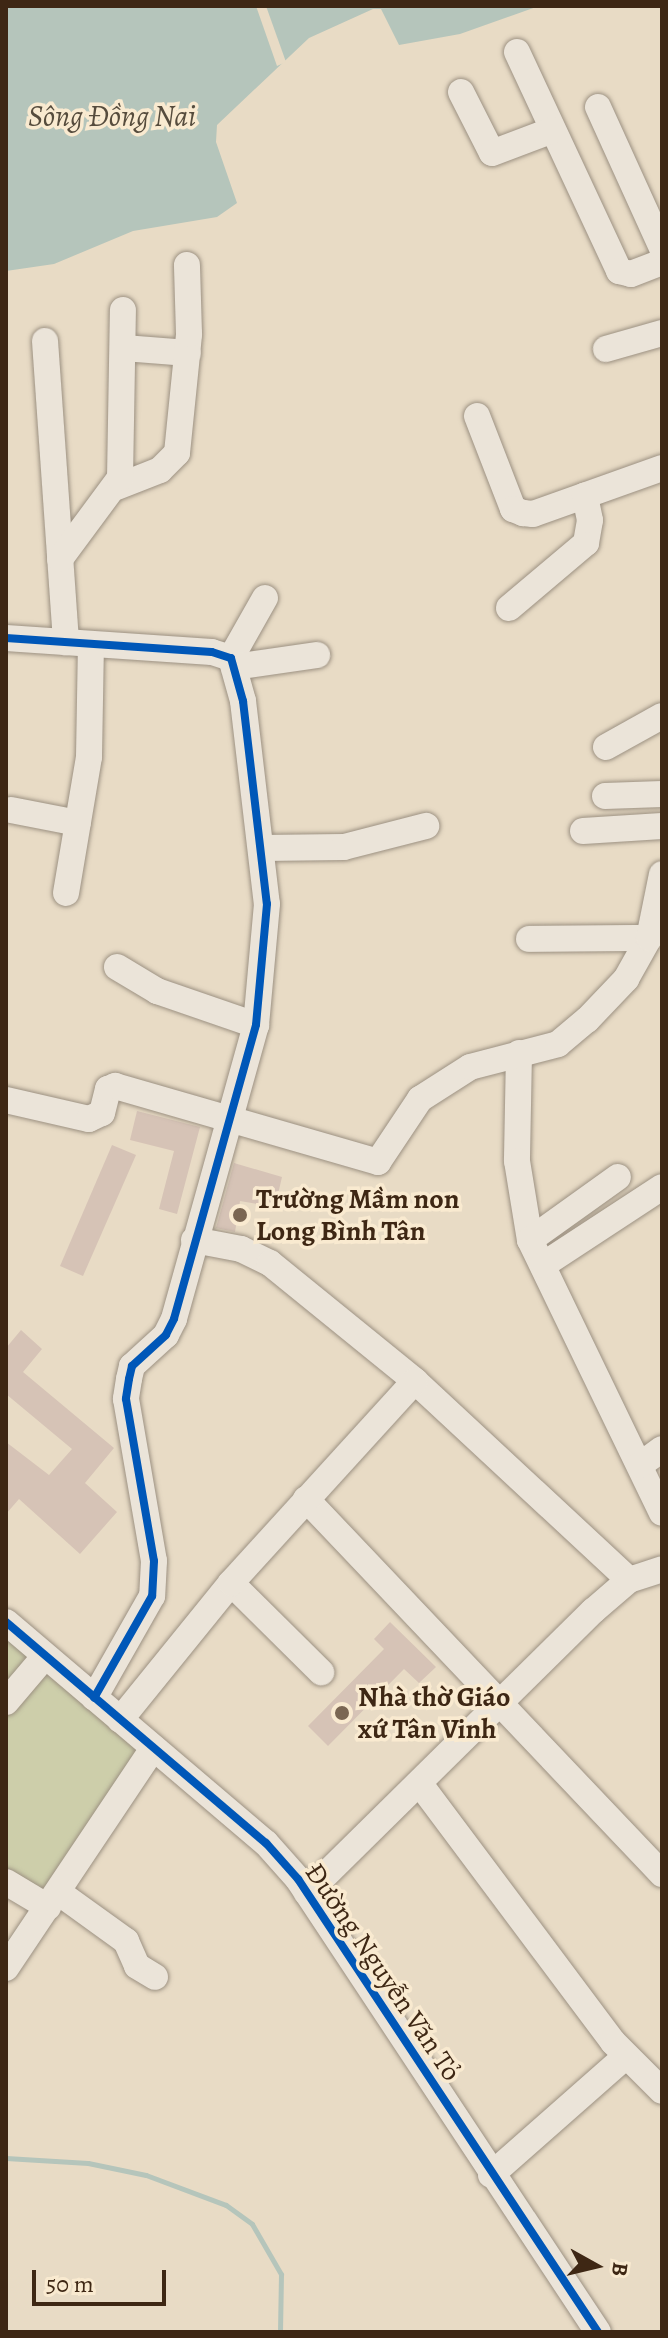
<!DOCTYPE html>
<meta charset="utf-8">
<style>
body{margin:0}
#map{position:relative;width:668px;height:2338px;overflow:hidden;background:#e8dbc5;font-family:Alegreya,serif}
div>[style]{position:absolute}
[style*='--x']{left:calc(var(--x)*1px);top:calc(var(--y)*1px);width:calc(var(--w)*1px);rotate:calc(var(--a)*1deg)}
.green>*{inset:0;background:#cdceaa}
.water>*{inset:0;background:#b5c5bb}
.pier>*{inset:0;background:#e8dbc5}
.stream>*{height:5px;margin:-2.5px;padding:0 2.5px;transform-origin:2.5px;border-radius:2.5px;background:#b5c5bb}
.building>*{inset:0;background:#d6c3b6}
.roads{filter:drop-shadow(0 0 2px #9c9182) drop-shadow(0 0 2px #9c9182)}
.minor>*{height:26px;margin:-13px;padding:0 13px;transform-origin:13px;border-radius:13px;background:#ebe4d9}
.cycleway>*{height:8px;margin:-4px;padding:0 4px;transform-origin:4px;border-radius:4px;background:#0057b8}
.dots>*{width:22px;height:22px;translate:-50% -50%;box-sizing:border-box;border:4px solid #f9ead0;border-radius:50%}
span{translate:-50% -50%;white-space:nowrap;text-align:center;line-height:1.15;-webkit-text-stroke:7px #f9ead0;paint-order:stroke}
.poi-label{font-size:28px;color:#3e2714;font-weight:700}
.left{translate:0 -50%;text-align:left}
.street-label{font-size:28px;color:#3e2714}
.water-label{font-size:30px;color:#564c3d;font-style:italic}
.frame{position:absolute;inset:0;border:8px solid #3e2714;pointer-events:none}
.north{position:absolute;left:556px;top:2226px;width:80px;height:80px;-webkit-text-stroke:6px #f9ead0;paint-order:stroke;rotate:98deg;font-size:22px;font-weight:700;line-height:32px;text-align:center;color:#3e2714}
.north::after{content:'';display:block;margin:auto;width:28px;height:36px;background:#3e2714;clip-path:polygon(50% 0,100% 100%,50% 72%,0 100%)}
.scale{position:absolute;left:32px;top:2270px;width:134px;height:36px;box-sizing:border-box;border:4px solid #3e2714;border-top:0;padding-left:10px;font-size:24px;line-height:28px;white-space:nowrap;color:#3e2714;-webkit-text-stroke:6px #f9ead0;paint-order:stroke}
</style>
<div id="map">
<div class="green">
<i style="clip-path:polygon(6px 1635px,143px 1752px,45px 1900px,6px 1877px)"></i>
</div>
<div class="water">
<i style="clip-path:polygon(6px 6px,539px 6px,460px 34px,399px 45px,381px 9px,373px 9px,309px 38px,217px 125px,216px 142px,237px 203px,217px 217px,133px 231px,54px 264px,6px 271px)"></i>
</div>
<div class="pier">
<i style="clip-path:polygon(256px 6px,266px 6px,286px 62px,277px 66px)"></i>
</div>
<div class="stream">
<i style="--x:6;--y:2158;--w:82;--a:3.5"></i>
<i style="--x:88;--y:2163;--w:59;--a:11.7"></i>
<i style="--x:146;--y:2175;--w:85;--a:20.6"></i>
<i style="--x:226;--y:2205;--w:32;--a:36"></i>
<i style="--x:252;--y:2224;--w:58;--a:59.9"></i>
<i style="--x:281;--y:2274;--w:58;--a:91"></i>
</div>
<div class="building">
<i style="clip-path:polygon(137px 1111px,200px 1127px,177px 1214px,159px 1209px,174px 1151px,130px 1140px)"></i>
<i style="clip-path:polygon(112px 1145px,136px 1155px,83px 1276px,60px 1266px)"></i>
<i style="clip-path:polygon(234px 1163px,282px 1177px,275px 1207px,240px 1201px,235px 1232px,216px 1228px)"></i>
<i style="clip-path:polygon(21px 1330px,42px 1349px,23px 1372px,114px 1448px,85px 1483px,117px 1512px,80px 1554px,19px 1499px,6px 1514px,6px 1442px,49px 1475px,72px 1449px,6px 1394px,6px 1348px)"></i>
<i style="clip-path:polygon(390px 1622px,436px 1667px,419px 1683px,404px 1669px,328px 1746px,308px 1726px,384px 1649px,374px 1639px)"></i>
</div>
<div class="roads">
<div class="minor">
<i style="--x:517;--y:52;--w:242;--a:65"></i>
<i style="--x:619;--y:271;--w:12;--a:14"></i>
<i style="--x:631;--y:274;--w:33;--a:-21"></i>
<i style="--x:461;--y:92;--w:68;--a:63.1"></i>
<i style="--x:492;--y:153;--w:65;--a:-20.7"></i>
<i style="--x:598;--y:107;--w:155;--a:65.6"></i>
<i style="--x:45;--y:341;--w:302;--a:86"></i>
<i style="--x:124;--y:348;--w:64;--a:4.5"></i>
<i style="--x:606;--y:349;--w:58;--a:-15.9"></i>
<i style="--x:477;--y:416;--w:100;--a:68.8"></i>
<i style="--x:513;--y:509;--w:11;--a:22"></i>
<i style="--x:523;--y:513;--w:10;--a:6"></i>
<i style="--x:533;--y:514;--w:137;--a:-19.6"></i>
<i style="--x:117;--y:487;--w:46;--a:-21.6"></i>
<i style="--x:160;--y:470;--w:24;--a:-45"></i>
<i style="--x:177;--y:453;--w:120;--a:-84.2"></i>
<i style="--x:189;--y:334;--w:69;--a:-91.7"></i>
<i style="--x:60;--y:559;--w:101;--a:-53.5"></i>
<i style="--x:120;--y:478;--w:168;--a:-89"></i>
<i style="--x:509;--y:608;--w:101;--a:-40.2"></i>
<i style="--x:586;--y:543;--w:23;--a:-80"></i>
<i style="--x:590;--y:520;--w:25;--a:-102"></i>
<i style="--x:6;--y:638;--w:206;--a:3.9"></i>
<i style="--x:212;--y:652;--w:20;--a:18"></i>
<i style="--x:231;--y:658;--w:45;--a:74.4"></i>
<i style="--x:243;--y:701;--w:204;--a:83.3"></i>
<i style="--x:267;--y:904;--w:121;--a:95.2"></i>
<i style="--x:256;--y:1025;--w:305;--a:105.6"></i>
<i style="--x:174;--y:1319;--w:18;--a:117"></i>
<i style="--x:166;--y:1335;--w:46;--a:137.6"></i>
<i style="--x:132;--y:1366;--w:13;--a:103"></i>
<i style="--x:129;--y:1379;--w:20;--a:99"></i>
<i style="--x:126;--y:1399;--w:164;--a:80.2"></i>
<i style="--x:154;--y:1561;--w:35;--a:93"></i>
<i style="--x:152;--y:1596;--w:117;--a:119.6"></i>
<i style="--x:231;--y:658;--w:69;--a:-60.5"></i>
<i style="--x:234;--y:667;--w:84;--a:-8.2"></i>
<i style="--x:606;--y:747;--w:64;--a:-29"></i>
<i style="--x:605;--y:796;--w:57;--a:-2"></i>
<i style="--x:11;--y:810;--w:68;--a:11"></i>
<i style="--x:583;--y:831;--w:79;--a:-3.6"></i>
<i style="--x:262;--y:848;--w:82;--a:-0.7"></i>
<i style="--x:344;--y:847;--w:85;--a:-14.4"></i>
<i style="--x:66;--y:893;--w:138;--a:-80.4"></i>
<i style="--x:89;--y:757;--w:113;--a:-89"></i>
<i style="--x:529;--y:939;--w:120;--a:-0.5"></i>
<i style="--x:117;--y:967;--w:47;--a:31"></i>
<i style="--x:157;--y:991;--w:105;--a:19"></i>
<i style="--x:519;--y:1053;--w:108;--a:91.1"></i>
<i style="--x:517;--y:1161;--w:80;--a:80.7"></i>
<i style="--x:530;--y:1240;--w:303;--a:64.2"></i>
<i style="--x:6;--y:1100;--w:85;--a:12.9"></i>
<i style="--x:89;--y:1119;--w:14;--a:-25"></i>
<i style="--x:102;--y:1113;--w:25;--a:-76"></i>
<i style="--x:108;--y:1089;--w:8;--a:-23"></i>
<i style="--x:115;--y:1086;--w:274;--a:16.1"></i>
<i style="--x:378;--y:1162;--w:76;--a:-56.3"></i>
<i style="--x:420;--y:1099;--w:59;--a:-32.6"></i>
<i style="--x:470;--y:1067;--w:91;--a:-14.6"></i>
<i style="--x:558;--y:1044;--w:38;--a:-40"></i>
<i style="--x:587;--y:1020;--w:57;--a:-46.4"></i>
<i style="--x:626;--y:979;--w:47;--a:-60.7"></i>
<i style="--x:649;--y:938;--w:65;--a:-78.5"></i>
<i style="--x:194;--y:1240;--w:48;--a:10.8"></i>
<i style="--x:241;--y:1249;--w:32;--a:26"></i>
<i style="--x:270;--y:1263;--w:187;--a:39.1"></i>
<i style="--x:415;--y:1381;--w:292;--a:42.9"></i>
<i style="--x:530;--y:1240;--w:108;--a:-35.6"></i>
<i style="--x:543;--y:1265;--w:142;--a:-33.2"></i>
<i style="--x:640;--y:1465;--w:27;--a:-36"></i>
<i style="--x:306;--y:1499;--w:517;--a:46.49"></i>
<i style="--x:231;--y:1583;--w:127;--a:44.7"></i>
<i style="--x:6;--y:1622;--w:341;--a:40.4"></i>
<i style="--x:266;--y:1843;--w:48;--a:48.4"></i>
<i style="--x:298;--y:1879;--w:543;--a:56.49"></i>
<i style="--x:6;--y:1702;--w:60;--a:-49.7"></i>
<i style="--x:120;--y:1720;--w:176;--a:-51"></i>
<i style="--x:231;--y:1583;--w:273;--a:-47.7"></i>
<i style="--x:420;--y:1784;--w:322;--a:53.2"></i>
<i style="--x:613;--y:2042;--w:69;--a:45"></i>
<i style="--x:6;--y:1882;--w:49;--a:30.8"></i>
<i style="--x:58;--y:1892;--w:84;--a:35.8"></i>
<i style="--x:126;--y:1941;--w:27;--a:66"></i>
<i style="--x:137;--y:1966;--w:21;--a:31"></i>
<i style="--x:307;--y:1893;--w:402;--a:-44.6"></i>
<i style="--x:593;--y:1611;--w:48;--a:-40.7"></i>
<i style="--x:629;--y:1580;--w:35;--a:-18"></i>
<i style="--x:6;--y:1968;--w:265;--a:-56.2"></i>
<i style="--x:491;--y:2175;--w:180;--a:-41.4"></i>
</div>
</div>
<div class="cycleway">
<i style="--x:6;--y:638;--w:206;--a:3.9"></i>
<i style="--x:212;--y:652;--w:20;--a:18"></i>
<i style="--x:231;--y:658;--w:45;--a:74.4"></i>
<i style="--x:243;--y:701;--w:204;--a:83.3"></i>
<i style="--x:267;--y:904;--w:121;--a:95.2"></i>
<i style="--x:256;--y:1025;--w:305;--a:105.6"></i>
<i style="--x:174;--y:1319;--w:18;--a:117"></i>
<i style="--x:166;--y:1335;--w:46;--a:137.6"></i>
<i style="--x:132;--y:1366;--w:13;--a:103"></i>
<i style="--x:129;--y:1379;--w:20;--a:99"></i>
<i style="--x:126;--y:1399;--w:164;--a:80.2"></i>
<i style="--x:154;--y:1561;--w:35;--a:93"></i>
<i style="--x:152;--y:1596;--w:117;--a:119.6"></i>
<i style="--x:6;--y:1622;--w:341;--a:40.4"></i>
<i style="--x:266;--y:1843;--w:48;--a:48.4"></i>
<i style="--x:298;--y:1879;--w:543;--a:56.49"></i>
</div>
<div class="dots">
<i style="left:240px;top:1215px;background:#7a6652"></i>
<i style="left:342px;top:1713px;background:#7a6652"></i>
</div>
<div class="poi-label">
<span class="left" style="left:256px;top:1215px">Trường Mầm non<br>Long Bình Tân</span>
<span class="left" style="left:358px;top:1713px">Nhà thờ Giáo<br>xứ Tân Vinh</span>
</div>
<div class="street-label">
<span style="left:383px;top:1972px;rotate:56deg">Đường Nguyễn Văn Tỏ</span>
</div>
<div class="water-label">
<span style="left:112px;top:116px">Sông Đồng Nai</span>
</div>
<div class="frame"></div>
<div class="north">B</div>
<div class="scale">50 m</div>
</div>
